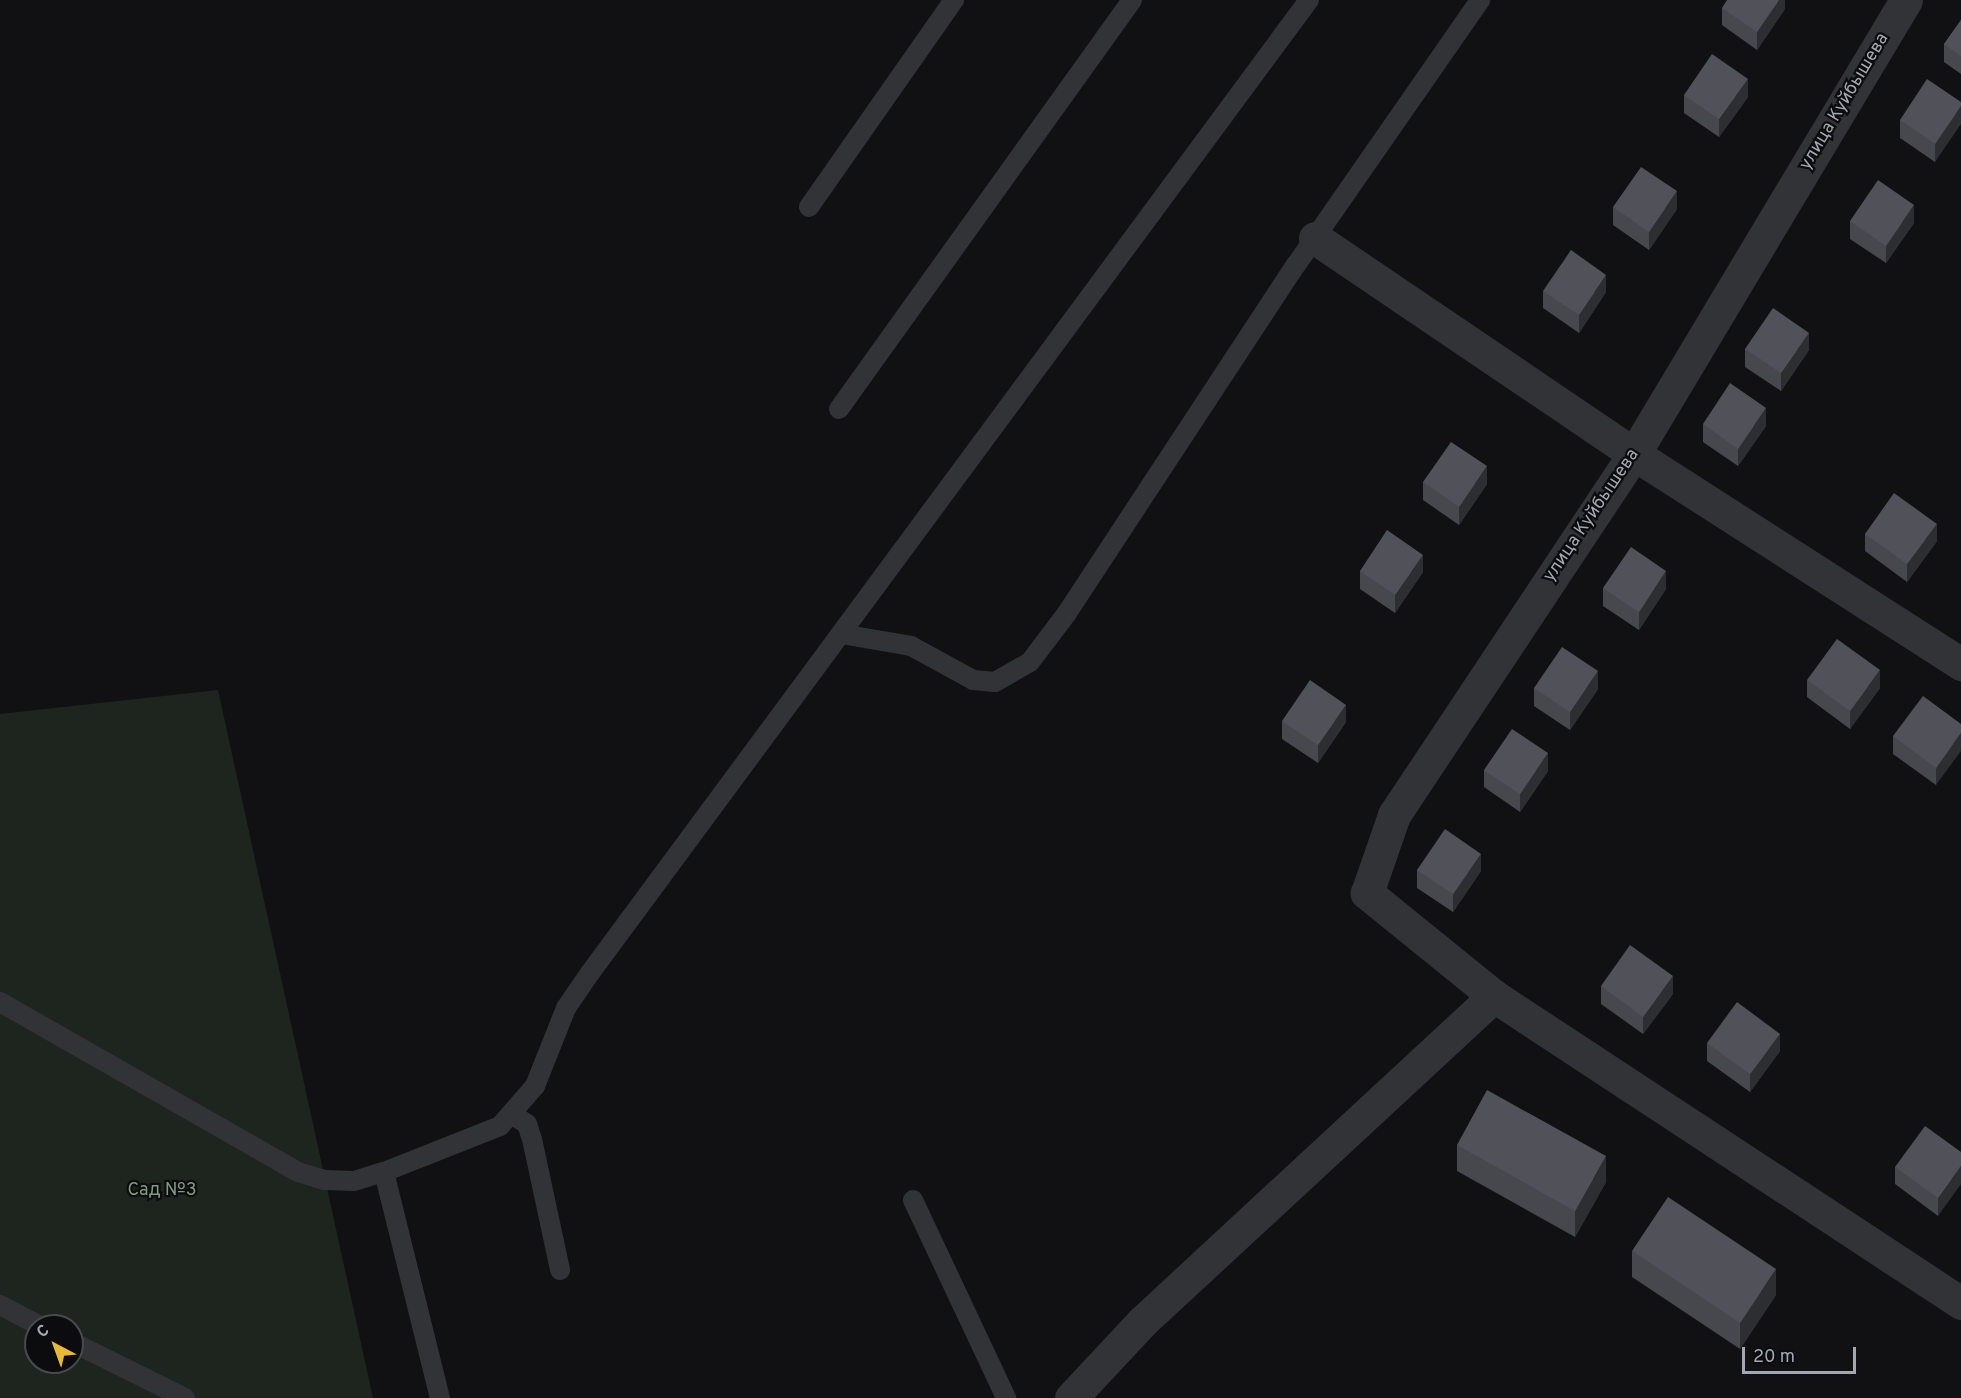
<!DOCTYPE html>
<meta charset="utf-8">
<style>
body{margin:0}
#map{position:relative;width:1961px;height:1398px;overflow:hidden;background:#111113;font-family:Overpass,sans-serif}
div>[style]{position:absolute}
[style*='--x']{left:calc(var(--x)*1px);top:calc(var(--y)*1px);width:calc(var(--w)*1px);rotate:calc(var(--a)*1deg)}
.green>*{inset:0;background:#1e251f}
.service>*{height:20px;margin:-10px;padding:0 10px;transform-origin:10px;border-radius:10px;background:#323337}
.minor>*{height:33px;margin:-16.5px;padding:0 16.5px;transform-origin:16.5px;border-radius:16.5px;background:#323337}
.wall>*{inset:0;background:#47484e}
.shaded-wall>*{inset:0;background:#2d2e32}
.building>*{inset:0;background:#515259}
span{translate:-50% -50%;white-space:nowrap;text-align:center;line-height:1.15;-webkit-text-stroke:4.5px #0c0c0e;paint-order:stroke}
.street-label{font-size:18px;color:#a3a7b3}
.park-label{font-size:18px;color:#7b9d7f}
.north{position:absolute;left:24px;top:1314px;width:60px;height:60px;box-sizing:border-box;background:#0c0c0e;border:2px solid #484a50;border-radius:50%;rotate:319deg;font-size:16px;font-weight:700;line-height:24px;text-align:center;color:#a3a7b3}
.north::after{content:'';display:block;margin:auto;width:21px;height:27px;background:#e8b933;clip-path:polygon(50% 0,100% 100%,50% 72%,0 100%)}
.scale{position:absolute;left:1742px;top:1347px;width:114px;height:27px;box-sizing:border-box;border:3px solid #a3a7b3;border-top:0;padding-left:8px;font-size:18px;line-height:21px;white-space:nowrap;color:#a3a7b3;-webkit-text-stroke:4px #0c0c0e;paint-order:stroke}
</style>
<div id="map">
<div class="green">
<i style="clip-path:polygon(evenodd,218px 690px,373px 1398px,0 1398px,0 714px,218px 690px,36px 1326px,72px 1326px,72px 1362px,36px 1362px,36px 1326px)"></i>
</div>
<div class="service">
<i style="--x:809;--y:207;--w:253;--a:-55"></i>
<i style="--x:839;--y:409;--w:503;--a:-54.38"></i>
<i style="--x:845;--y:634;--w:4;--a:180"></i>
<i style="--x:841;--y:634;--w:71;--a:9.7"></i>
<i style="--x:911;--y:646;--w:71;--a:28.7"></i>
<i style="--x:973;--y:680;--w:22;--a:5"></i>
<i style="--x:995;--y:682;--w:40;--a:-29.7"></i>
<i style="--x:1030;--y:662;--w:61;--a:-52.9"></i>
<i style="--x:1067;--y:613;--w:417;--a:-56.7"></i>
<i style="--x:1296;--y:265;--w:323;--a:-55.2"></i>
<i style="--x:0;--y:1002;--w:343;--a:29.7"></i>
<i style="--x:298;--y:1172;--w:28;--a:17"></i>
<i style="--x:325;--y:1180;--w:29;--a:2"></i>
<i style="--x:354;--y:1181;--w:31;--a:-17"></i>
<i style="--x:384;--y:1172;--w:125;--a:-21.6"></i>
<i style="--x:500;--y:1126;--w:53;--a:-48.8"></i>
<i style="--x:535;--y:1086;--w:84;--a:-68.3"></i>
<i style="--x:566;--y:1008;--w:42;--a:-55.6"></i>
<i style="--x:590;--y:973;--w:1210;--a:-53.54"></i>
<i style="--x:513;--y:1115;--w:17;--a:33"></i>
<i style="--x:527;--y:1124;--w:16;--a:72"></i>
<i style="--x:532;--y:1139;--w:134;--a:77.9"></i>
<i style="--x:384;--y:1172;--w:233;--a:76.1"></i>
<i style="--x:913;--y:1200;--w:219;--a:64.8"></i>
<i style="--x:0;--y:1305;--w:45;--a:27.7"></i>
<i style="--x:72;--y:1342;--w:126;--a:26.4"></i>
</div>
<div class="minor">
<i style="--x:1315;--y:238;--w:385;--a:34.1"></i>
<i style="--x:1634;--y:454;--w:389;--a:32.7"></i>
<i style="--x:1494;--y:996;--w:164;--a:-141"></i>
<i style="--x:1367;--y:893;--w:83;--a:-70.9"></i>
<i style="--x:1394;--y:815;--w:433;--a:-56.4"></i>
<i style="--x:1634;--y:454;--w:529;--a:-59.07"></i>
<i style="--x:1071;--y:1398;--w:104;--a:-46.9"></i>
<i style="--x:1142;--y:1322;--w:480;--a:-42.8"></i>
<i style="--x:1494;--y:996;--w:559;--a:33.32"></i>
</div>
<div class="wall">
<i style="clip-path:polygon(1785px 0,1785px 9px,1757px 50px,1722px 25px,1722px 8px)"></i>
<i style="clip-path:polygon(1961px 20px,1961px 74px,1944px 62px,1944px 44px)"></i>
<i style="clip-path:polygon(1684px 95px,1748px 97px,1719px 137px,1684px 113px)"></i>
<i style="clip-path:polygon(1961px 102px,1935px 162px,1900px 138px,1900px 120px)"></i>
<i style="clip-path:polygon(1613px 207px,1677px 209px,1649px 250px,1613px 225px)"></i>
<i style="clip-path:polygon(1850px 221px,1914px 223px,1886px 263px,1850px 239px)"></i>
<i style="clip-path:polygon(1543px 291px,1606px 292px,1579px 333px,1543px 308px)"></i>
<i style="clip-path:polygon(1745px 349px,1809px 350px,1781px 391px,1745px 367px)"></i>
<i style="clip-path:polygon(1703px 424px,1766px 426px,1738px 466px,1703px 442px)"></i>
<i style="clip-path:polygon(1423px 482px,1487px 484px,1459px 525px,1423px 500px)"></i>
<i style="clip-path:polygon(1865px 534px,1937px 541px,1907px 582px,1865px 551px)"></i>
<i style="clip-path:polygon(1360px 571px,1423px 572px,1395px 613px,1360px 589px)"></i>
<i style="clip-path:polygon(1603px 588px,1666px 589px,1639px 630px,1603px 606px)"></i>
<i style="clip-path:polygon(1807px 680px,1880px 688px,1850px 729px,1807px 697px)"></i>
<i style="clip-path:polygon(1534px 688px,1598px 689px,1570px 730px,1534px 706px)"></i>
<i style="clip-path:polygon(1282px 721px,1346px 722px,1318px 763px,1282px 739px)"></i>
<i style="clip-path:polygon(1961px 724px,1936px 785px,1893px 754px,1893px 736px)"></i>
<i style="clip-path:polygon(1484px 770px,1548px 771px,1520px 812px,1484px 787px)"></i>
<i style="clip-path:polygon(1417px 870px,1481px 871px,1453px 912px,1417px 888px)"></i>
<i style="clip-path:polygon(1601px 986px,1673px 994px,1643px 1034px,1601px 1004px)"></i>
<i style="clip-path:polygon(1707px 1043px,1780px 1051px,1750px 1092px,1707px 1061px)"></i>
<i style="clip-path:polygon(1457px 1145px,1606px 1182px,1575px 1237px,1457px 1171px)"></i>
<i style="clip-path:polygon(1961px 1152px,1938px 1216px,1895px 1184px,1895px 1167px)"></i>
<i style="clip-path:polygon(1632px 1251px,1776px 1295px,1740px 1349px,1632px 1277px)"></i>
</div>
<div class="shaded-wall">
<i style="clip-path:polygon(1779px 0,1785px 0,1785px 9px,1757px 50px,1757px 32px)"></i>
<i style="clip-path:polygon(1748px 79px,1748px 97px,1719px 137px,1719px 119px)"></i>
<i style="clip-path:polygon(1961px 106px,1961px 124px,1935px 162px,1935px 144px)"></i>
<i style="clip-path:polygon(1677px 191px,1677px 209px,1649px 250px,1649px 232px)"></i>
<i style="clip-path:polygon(1914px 205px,1914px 223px,1886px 263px,1886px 246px)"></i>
<i style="clip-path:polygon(1606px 275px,1606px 292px,1579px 333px,1579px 315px)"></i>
<i style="clip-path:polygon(1809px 333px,1809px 350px,1781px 391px,1781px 373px)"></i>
<i style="clip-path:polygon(1766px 408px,1766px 426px,1738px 466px,1738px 449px)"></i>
<i style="clip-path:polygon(1487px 466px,1487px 484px,1459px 525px,1459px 507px)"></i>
<i style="clip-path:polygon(1937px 524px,1937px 541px,1907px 582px,1907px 564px)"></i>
<i style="clip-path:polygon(1423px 555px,1423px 572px,1395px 613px,1395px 595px)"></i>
<i style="clip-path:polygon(1666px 571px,1666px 589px,1639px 630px,1639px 612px)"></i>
<i style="clip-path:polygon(1880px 670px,1880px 688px,1850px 729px,1850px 711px)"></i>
<i style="clip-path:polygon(1598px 671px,1598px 689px,1570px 730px,1570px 712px)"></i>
<i style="clip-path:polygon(1346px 705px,1346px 722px,1318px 763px,1318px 745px)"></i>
<i style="clip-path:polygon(1961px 733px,1961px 751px,1936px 785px,1936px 768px)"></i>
<i style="clip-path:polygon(1548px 753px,1548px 771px,1520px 812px,1520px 794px)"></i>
<i style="clip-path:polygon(1481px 854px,1481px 871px,1453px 912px,1453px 894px)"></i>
<i style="clip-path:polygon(1673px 976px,1673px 994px,1643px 1034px,1643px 1017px)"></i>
<i style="clip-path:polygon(1780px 1034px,1780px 1051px,1750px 1092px,1750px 1074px)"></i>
<i style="clip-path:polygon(1606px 1156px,1606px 1182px,1575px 1237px,1575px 1211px)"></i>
<i style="clip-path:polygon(1961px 1166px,1961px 1184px,1938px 1216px,1938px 1198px)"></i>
<i style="clip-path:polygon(1776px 1269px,1776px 1295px,1740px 1349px,1740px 1323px)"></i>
</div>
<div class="building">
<i style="clip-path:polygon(1727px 0,1779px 0,1757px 32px,1722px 8px)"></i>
<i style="clip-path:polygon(1961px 20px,1961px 56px,1944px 44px)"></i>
<i style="clip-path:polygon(1712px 54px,1748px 79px,1719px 119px,1684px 95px)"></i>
<i style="clip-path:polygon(1927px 79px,1961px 102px,1961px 106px,1935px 144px,1900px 120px)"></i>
<i style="clip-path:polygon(1641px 167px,1677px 191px,1649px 232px,1613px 207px)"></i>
<i style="clip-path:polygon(1878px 180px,1914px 205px,1886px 246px,1850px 221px)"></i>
<i style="clip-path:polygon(1571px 250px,1606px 275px,1579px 315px,1543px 291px)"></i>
<i style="clip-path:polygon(1773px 308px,1809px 333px,1781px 373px,1745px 349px)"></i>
<i style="clip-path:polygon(1730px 383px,1766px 408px,1738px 449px,1703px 424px)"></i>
<i style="clip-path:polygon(1451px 442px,1487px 466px,1459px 507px,1423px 482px)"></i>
<i style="clip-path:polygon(1894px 493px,1937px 524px,1907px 564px,1865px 534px)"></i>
<i style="clip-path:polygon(1387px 530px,1423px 555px,1395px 595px,1360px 571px)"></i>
<i style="clip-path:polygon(1631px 547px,1666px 571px,1639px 612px,1603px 588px)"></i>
<i style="clip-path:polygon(1837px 639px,1880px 670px,1850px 711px,1807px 680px)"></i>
<i style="clip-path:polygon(1562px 647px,1598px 671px,1570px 712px,1534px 688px)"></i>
<i style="clip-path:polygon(1310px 680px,1346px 705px,1318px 745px,1282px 721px)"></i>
<i style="clip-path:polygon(1923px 696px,1961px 724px,1961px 733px,1936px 768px,1893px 736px)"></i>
<i style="clip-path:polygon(1512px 729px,1548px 753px,1520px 794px,1484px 770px)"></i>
<i style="clip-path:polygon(1445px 829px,1481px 854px,1453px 894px,1417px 870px)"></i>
<i style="clip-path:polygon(1630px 945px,1673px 976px,1643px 1017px,1601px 986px)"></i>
<i style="clip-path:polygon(1737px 1002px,1780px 1034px,1750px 1074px,1707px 1043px)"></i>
<i style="clip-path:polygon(1487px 1090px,1606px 1156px,1575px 1211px,1457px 1145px)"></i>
<i style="clip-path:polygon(1925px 1126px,1961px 1152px,1961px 1166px,1938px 1198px,1895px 1167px)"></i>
<i style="clip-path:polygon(1668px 1197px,1776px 1269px,1740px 1323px,1632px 1251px)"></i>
</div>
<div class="street-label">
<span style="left:1845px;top:102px;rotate:-59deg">улица Куйбышева</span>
<span style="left:1592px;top:516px;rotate:-56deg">улица Куйбышева</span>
</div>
<div class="park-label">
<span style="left:162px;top:1191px">Сад №3</span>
</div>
<div class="north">С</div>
<div class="scale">20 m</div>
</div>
